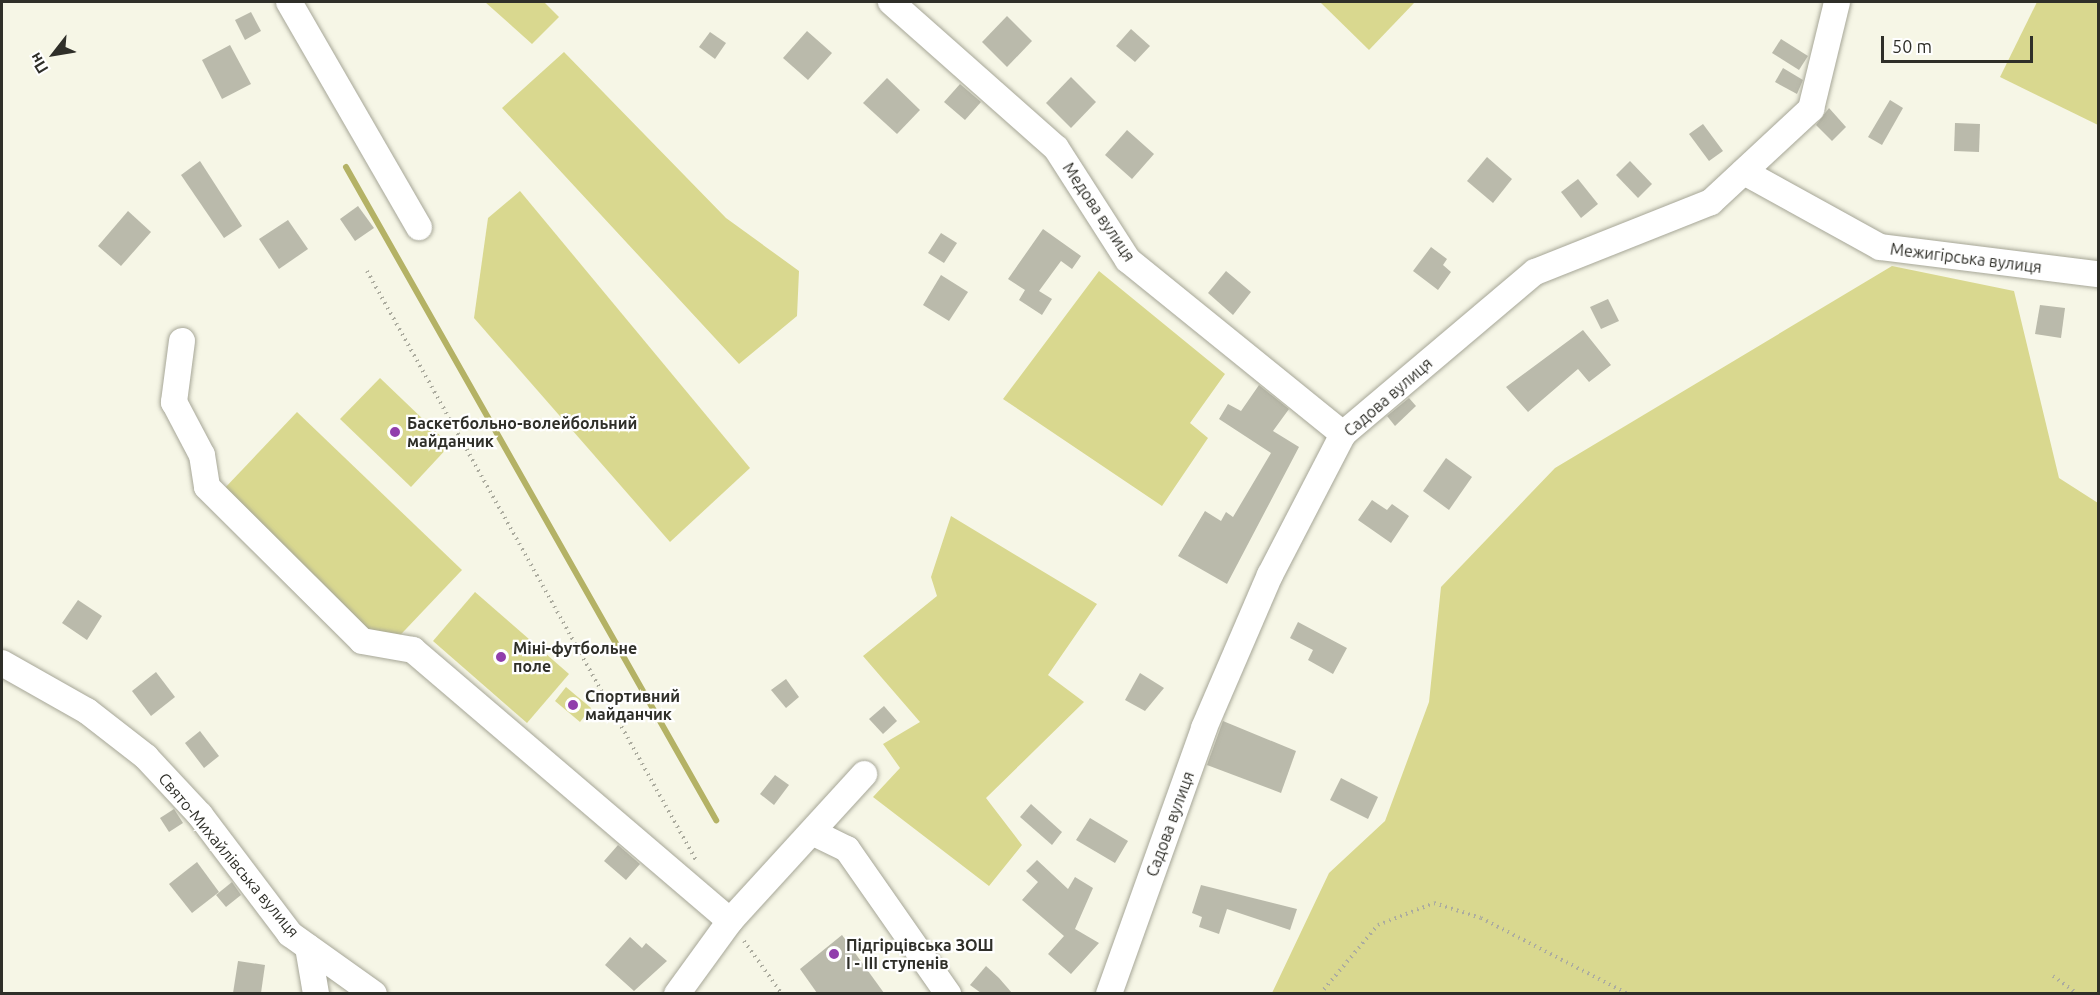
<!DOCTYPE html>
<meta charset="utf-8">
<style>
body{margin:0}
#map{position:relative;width:2100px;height:995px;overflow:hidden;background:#f6f6e6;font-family:Ubuntu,sans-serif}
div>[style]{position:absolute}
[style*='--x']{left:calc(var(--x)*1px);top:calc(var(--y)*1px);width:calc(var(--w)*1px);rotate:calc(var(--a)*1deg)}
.green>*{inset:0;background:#d9d88f}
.stream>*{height:6px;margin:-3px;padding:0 3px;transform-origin:3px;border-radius:3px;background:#b4b265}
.building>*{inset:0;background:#babaab}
.path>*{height:4px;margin-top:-2px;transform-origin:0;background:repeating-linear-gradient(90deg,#acac9f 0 1.5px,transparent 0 6px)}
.roads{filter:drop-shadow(0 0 2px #a6a697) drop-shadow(0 0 2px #a6a697)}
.minor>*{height:26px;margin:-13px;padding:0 13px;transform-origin:13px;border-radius:13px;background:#fff}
.dots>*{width:16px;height:16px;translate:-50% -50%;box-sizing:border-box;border:3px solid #fff;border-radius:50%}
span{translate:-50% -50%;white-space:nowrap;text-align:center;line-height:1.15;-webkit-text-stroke:4.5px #fff;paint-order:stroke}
.street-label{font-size:16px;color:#2f2f29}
.poi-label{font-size:16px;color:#2f2f29;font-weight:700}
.left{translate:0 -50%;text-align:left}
.frame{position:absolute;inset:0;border:3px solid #2f2f29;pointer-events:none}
.north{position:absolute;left:24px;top:24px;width:60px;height:60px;-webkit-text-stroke:4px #fff;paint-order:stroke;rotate:239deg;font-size:16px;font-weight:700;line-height:24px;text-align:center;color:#2f2f29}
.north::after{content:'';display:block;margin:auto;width:21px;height:27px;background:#2f2f29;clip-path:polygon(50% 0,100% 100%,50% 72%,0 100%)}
.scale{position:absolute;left:1881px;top:36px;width:152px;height:27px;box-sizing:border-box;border:3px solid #2f2f29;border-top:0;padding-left:8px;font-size:18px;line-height:21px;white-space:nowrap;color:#2f2f29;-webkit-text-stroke:4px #fff;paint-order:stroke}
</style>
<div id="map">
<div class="green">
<i style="clip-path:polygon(485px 2px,544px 2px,559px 17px,532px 44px)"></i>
<i style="clip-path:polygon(1320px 2px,1415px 2px,1369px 50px)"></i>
<i style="clip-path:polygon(2037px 2px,2098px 2px,2098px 125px,2000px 77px)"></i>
<i style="clip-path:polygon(564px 52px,726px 218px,799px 271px,797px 316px,739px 364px,502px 108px)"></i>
<i style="clip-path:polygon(520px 191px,750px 468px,670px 542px,474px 318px,488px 218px)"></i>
<i style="clip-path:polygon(1892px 266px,2014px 291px,2059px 478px,2098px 503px,2098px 993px,1272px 993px,1329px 873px,1385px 821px,1429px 702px,1441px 587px,1555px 468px)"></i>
<i style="clip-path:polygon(1099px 271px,1225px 374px,1190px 423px,1208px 438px,1162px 506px,1003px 399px)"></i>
<i style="clip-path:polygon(380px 378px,450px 445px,411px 487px,340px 419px)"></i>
<i style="clip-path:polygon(297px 412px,462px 570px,387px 649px,222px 491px)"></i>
<i style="clip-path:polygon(951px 516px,1097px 604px,1048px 675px,1084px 702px,986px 798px,1022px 845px,989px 886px,873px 797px,900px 768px,883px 744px,920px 722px,863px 656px,937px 596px,931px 577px)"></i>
<i style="clip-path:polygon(475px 592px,569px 674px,527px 723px,433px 641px)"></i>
<i style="clip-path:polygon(566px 687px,591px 708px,580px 722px,555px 701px)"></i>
</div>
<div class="stream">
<i style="--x:346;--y:167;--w:751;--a:60.46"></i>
</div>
<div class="building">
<i style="clip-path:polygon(251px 12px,261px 31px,245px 40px,235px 20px)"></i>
<i style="clip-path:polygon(1007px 16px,1032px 41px,1007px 67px,982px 42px)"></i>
<i style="clip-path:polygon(1131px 29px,1150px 46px,1135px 62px,1116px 46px)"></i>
<i style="clip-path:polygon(807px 31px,832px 53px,808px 80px,783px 58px)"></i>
<i style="clip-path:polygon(710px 32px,726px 43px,715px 59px,699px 47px)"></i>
<i style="clip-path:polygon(1781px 39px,1808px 56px,1799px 70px,1772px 53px)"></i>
<i style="clip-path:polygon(230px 45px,251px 84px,222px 99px,202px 60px)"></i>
<i style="clip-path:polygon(1783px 68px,1803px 80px,1797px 94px,1775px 82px)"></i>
<i style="clip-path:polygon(1071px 77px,1096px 102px,1071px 128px,1046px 103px)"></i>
<i style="clip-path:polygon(887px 78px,920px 110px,897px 134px,863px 103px)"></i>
<i style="clip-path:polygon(960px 84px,981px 102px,965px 120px,944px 102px)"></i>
<i style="clip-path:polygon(1890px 100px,1903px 108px,1882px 145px,1868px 137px)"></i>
<i style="clip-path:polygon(1829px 108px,1846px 127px,1832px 141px,1816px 125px)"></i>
<i style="clip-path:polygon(1955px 123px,1980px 124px,1979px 152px,1954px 151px)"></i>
<i style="clip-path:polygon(1703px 124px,1723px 151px,1709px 161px,1689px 134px)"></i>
<i style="clip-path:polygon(1127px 130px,1154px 154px,1132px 179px,1105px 155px)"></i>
<i style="clip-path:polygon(1487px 157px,1512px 179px,1493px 203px,1467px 181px)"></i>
<i style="clip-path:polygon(200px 161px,242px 226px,224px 238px,181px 175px)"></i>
<i style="clip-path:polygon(1630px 161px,1652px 184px,1638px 198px,1616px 175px)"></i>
<i style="clip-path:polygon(1578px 179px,1598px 204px,1581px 218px,1561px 192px)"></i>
<i style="clip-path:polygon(358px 206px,374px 228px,355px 241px,340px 219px)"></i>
<i style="clip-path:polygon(128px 211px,151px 232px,121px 266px,98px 246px)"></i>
<i style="clip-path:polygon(288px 220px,308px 249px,279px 269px,259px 239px)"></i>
<i style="clip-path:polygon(1043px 229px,1081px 256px,1072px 269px,1061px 261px,1039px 291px,1052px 299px,1042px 315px,1019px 300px,1025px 290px,1008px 279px)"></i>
<i style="clip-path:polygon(941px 233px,957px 243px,944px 263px,928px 253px)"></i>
<i style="clip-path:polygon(1431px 247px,1447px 259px,1443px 265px,1451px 272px,1438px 290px,1413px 271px)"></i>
<i style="clip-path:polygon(1226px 271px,1251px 292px,1233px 315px,1208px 293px)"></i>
<i style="clip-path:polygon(941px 275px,968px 292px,949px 321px,923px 305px)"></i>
<i style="clip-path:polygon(1608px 299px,1619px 321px,1601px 329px,1590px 307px)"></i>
<i style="clip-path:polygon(2040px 305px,2065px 308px,2061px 338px,2035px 334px)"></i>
<i style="clip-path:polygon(1583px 330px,1611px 365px,1589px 382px,1578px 369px,1528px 412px,1506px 387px)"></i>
<i style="clip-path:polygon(1259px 385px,1289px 409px,1273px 431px,1299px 447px,1227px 584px,1178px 556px,1205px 511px,1221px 521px,1226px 512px,1233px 517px,1271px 453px,1219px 419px,1228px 404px,1241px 411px)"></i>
<i style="clip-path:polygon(1409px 398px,1416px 406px,1395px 426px,1387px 416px)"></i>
<i style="clip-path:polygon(1446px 458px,1472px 477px,1449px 510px,1423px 491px)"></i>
<i style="clip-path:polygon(1372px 500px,1387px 510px,1392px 504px,1409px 516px,1391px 543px,1358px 520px)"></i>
<i style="clip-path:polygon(78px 600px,102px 616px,87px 640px,62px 623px)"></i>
<i style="clip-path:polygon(1298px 622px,1347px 648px,1333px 674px,1308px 660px,1313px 650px,1290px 638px)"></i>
<i style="clip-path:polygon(156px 672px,175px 697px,151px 716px,132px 691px)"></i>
<i style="clip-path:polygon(1140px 673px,1164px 688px,1145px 711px,1125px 700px)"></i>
<i style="clip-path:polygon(786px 679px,799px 697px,786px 708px,771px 690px)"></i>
<i style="clip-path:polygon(884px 706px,897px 721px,883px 734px,869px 719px)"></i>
<i style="clip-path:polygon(1223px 721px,1296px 751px,1281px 793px,1207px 765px)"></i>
<i style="clip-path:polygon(200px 731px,219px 756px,204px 768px,185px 743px)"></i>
<i style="clip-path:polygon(775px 775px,789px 785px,774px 805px,760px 794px)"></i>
<i style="clip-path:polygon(1341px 778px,1378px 797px,1368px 819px,1330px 800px)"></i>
<i style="clip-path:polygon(1031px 804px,1062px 832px,1052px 845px,1020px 817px)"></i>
<i style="clip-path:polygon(174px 809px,183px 823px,169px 832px,160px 818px)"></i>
<i style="clip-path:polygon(1090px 818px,1128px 841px,1115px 863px,1076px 840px)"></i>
<i style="clip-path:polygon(618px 845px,640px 864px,626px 880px,604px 861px)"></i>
<i style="clip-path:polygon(1037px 860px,1068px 889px,1075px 877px,1093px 888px,1075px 929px,1099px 943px,1071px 974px,1048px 954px,1064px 936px,1022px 900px,1038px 882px,1026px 871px)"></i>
<i style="clip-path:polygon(197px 862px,219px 892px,192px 913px,169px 884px)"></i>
<i style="clip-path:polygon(232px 882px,241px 895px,226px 907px,216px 895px)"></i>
<i style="clip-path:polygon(1201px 885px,1297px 909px,1290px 930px,1227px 909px,1219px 934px,1199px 927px,1202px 917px,1192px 913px)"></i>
<i style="clip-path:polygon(842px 935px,884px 993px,817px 993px,800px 969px)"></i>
<i style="clip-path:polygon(630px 937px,642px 948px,646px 943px,667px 961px,634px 991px,605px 965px)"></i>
<i style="clip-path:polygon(238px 961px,265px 965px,261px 993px,233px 993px)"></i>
<i style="clip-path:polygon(986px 966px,999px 978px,1012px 993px,981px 993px,970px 985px)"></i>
</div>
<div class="path">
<i style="--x:367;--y:271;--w:677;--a:60.82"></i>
<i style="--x:744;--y:941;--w:65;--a:54.4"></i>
<i style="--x:2053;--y:976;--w:31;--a:36"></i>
<i style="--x:1320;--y:994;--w:90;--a:-50"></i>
<i style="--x:1378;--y:925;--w:60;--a:-21.4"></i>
<i style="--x:1434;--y:903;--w:49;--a:17.7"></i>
<i style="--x:1481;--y:918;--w:165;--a:27.3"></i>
</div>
<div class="roads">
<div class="minor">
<i style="--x:289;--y:2;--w:260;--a:60"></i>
<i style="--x:891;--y:2;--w:220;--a:41.5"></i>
<i style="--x:1056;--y:148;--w:133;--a:57.3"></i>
<i style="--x:1128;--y:260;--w:277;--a:39"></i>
<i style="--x:1744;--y:172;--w:155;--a:28.9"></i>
<i style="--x:1880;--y:247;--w:220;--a:7.1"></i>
<i style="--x:182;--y:341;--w:62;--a:97.5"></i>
<i style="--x:174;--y:402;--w:60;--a:62.2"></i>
<i style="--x:202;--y:455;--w:32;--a:81"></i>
<i style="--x:207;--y:487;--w:218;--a:44.8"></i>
<i style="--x:362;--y:641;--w:52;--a:10"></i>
<i style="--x:413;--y:650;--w:417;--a:40.5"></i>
<i style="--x:2;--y:663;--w:98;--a:29.5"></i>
<i style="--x:87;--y:711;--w:75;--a:37.9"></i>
<i style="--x:146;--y:757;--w:79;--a:47"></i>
<i style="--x:200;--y:815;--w:149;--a:52.9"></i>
<i style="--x:290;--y:934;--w:103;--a:35.5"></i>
<i style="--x:812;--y:832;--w:39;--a:26"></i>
<i style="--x:847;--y:849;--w:177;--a:55.1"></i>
<i style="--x:308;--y:947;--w:48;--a:80.3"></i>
<i style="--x:677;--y:994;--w:90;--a:-54"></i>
<i style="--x:730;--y:921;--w:199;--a:-47.6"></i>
<i style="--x:1109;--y:994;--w:282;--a:-70.3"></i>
<i style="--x:1204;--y:728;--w:167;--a:-66.7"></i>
<i style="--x:1270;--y:575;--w:159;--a:-62.6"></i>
<i style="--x:1343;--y:434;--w:251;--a:-40.2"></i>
<i style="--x:1535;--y:272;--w:189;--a:-21.7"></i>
<i style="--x:1711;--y:202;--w:137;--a:-42.9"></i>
<i style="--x:1811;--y:109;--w:110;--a:-76.3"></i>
</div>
</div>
<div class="dots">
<i style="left:395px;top:432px;background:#913eac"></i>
<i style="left:501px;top:657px;background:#913eac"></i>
<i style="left:573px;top:705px;background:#913eac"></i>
<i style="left:834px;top:954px;background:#913eac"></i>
</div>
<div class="street-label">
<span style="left:1099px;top:212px;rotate:56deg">Медова вулиця</span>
<span style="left:1966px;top:258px;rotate:7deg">Межигірська вулиця</span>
<span style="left:1388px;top:397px;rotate:-41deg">Садова вулиця</span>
<span style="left:1170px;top:824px;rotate:-70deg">Садова вулиця</span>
<span style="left:229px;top:855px;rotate:50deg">Свято-Михайлівська вулиця</span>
</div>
<div class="poi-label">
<span class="left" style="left:407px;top:432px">Баскетбольно-волейбольний<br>майданчик</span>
<span class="left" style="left:513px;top:657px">Міні-футбольне<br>поле</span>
<span class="left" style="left:585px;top:705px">Спортивний<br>майданчик</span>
<span class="left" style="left:846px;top:954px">Підгірцівська ЗОШ<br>І - ІІІ ступенів</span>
</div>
<div class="frame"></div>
<div class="north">Пн</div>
<div class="scale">50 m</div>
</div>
